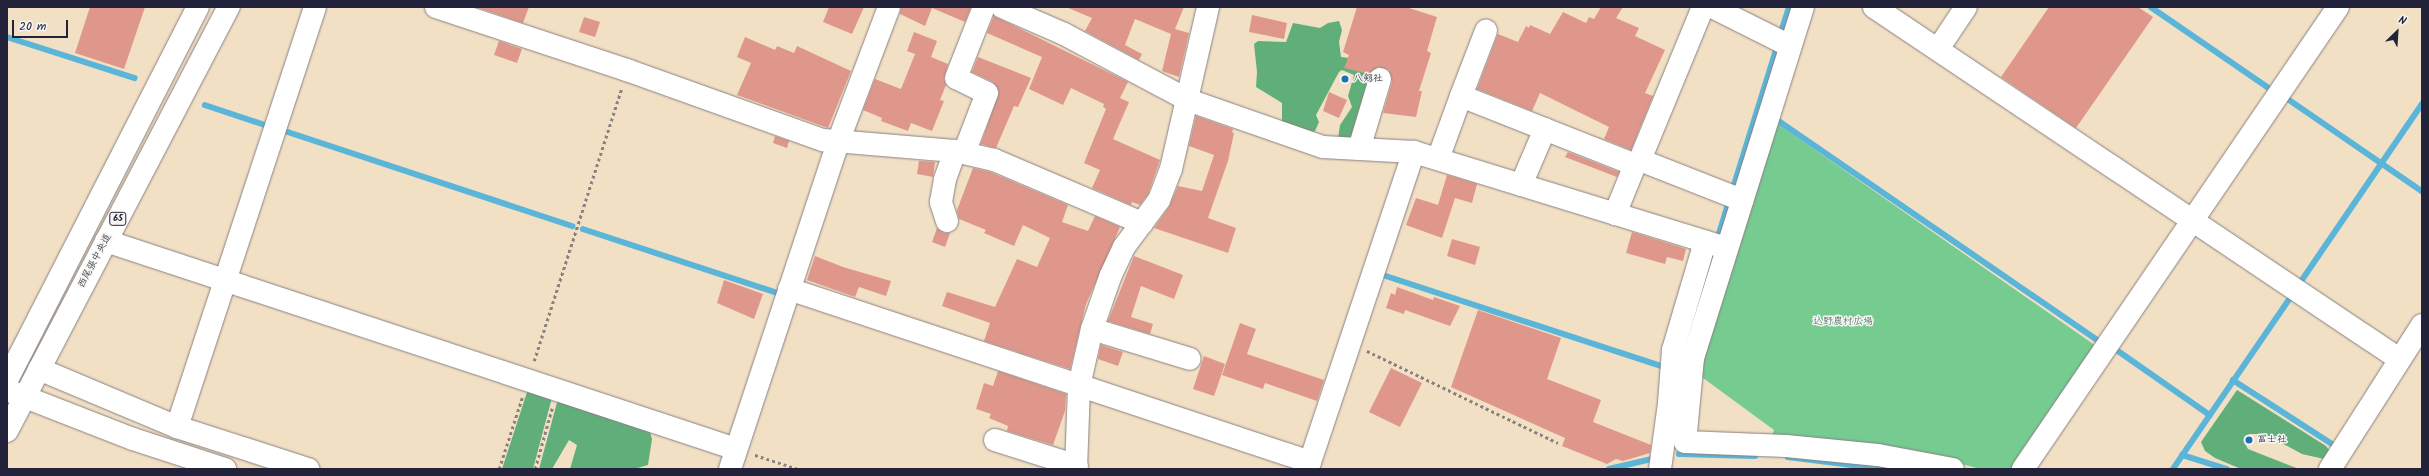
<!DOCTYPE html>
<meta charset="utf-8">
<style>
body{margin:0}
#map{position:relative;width:2429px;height:476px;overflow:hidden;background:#f2e0c5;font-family:Kalam,"Klee One",sans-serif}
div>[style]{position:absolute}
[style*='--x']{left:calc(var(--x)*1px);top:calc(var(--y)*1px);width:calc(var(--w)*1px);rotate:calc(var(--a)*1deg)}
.green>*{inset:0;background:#75cb90}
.forest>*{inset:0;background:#60af7a}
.stream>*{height:5.5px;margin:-2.75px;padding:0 2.75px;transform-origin:2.75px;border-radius:2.75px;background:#5bb5d8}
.building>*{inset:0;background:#e0978b}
.path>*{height:2.5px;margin-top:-1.25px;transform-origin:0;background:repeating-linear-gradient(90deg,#8a8180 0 3px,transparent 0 6px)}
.roads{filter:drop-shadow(0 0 1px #8a8180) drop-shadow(0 0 1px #8a8180)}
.minor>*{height:22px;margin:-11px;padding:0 11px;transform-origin:11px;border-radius:11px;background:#fff}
.major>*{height:22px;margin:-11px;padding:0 11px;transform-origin:11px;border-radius:11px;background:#fff}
.dots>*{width:11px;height:11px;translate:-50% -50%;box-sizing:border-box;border:2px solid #f6f6f2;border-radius:50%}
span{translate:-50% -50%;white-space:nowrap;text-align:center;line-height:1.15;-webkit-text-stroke:3px #f6f6f2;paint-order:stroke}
.shield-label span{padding:1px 3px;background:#f6f6f2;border:1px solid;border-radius:3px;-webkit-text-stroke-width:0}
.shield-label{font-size:9px;color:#22223b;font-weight:700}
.poi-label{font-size:10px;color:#22223b}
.left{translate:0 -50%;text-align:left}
.street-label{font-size:10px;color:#22223b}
.park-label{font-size:10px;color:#3f5d59}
.frame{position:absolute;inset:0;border:8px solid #22223b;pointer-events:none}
.north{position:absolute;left:2377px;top:12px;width:40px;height:40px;-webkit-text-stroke:3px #f6f6f2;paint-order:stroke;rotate:25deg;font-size:11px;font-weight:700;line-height:16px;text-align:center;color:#22223b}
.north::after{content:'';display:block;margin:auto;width:14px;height:18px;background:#22223b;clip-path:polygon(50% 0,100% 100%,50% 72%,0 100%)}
.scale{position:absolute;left:12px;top:20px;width:56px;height:18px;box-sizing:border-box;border:2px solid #22223b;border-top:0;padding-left:5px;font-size:12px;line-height:14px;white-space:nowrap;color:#22223b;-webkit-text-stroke:3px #f6f6f2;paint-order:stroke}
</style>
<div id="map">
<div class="green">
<i style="clip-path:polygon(1775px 122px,2096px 346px,2013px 469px,1981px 469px,1934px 457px,1771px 438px,1774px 430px,1699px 375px)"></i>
</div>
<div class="forest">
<i style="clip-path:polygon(1339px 21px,1342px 30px,1339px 42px,1341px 57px,1373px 61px,1371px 79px,1354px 137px,1344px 139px,1338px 138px,1340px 125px,1352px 107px,1348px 96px,1354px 75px,1342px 70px,1339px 72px,1316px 115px,1319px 122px,1315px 131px,1307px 133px,1282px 124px,1282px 103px,1256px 87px,1257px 72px,1254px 44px,1258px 41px,1286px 42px,1293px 23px,1320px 28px,1328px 23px)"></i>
<i style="clip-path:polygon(529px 386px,553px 394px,533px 469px,502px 469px)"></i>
<i style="clip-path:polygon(2237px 390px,2326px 446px,2329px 450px,2327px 454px,2324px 459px,2302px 454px,2265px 434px,2251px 434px,2247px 435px,2244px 442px,2248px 449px,2299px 469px,2241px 469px,2215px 458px,2205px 451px,2201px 442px)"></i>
<i style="clip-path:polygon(559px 395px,648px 425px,652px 439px,648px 465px,634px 469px,570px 469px,577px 445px,569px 440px,552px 469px,539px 469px)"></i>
</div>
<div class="stream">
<i style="--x:2151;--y:7;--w:148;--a:34.5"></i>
<i style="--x:1781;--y:32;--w:26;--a:-72"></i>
<i style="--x:7;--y:37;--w:134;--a:17.8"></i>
<i style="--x:2285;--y:97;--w:166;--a:34.5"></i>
<i style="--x:205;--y:105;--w:70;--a:18.4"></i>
<i style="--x:1776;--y:119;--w:391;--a:34.5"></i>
<i style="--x:282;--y:130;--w:306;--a:18.3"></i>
<i style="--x:1734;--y:185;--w:145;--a:-72.7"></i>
<i style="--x:583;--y:229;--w:208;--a:18.2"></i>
<i style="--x:1718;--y:237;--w:34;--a:-73"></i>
<i style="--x:1380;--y:274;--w:300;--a:18.1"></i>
<i style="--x:2302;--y:280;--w:213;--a:-55.7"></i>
<i style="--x:2114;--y:348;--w:117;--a:34.9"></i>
<i style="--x:2233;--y:380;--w:120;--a:32.8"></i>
<i style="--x:1679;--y:454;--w:76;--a:1.5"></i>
<i style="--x:2182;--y:455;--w:47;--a:17.3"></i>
<i style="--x:1788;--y:457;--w:98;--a:7.1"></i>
<i style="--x:1609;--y:469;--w:44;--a:-13.1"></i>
<i style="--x:2173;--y:469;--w:207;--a:-55.6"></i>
</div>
<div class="building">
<i style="clip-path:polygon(90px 7px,145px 7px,124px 69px,75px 53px)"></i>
<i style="clip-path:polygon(476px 7px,529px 7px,523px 23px)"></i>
<i style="clip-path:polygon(829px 7px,864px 7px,852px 34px,823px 22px)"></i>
<i style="clip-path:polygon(901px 7px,971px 7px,965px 22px,932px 8px,925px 26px,900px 14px)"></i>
<i style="clip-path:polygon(1066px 7px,1184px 7px,1175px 29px,1189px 33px,1179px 77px,1162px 71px,1171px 34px,1135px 19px,1125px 45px,1142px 54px,1139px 60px,1085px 31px,1092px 18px)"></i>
<i style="clip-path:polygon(1357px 7px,1406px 7px,1437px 17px,1427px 51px,1431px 53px,1419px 91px,1422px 91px,1416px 117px,1383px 113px,1392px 82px,1389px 70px,1378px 67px,1369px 74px,1344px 68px,1349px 55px,1343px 52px)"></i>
<i style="clip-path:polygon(1601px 7px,1623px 7px,1616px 18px,1639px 28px,1635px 36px,1665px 50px,1645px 93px,1653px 96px,1631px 150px,1604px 139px,1609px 127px,1540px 93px,1532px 111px,1477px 89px,1498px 34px,1518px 42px,1526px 26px,1529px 28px,1530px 25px,1550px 34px,1563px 12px,1586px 23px,1589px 17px,1594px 19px)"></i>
<i style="clip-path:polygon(2049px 7px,2138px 7px,2153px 17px,2076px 128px,2001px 77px)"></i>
<i style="clip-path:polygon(1252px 15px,1287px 23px,1284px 39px,1249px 32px)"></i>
<i style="clip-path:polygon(994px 16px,1128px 82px,1120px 98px,1129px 102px,1113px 139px,1160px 160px,1148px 194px,1140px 205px,1132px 202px,1131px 205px,1092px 188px,1100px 170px,1084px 163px,1106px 109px,1103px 107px,1104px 104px,1071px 88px,1063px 105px,1029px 89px,1042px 57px,987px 33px)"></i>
<i style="clip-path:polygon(584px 17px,600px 22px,595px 37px,579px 32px)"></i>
<i style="clip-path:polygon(914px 32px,937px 41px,931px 57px,948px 64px,944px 79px,946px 85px,940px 100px,944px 101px,932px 131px,911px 123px,908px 131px,881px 121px,882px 118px,863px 110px,875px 79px,901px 89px,915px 54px,907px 51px)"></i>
<i style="clip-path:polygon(745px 37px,775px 50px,777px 46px,794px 53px,797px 46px,851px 71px,828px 128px,737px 95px,751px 63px,737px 57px)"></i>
<i style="clip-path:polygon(499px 41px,522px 49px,517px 63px,494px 55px)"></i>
<i style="clip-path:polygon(978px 57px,1031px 78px,1018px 107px,1014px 106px,996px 148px,981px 144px,999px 92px,993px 82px,972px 72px)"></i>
<i style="clip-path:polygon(1329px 92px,1347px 100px,1339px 118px,1323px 111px)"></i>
<i style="clip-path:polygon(1196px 116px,1233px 129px,1232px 132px,1234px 133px,1228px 161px,1208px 218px,1236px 228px,1228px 253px,1154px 228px,1169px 207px,1178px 186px,1202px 191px,1214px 155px,1189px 146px)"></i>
<i style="clip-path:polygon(775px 136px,789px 141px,787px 148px,773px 143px)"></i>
<i style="clip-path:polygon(1568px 152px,1619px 172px,1617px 177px,1565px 157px)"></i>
<i style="clip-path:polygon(919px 161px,935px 162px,933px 177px,917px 174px)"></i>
<i style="clip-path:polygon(973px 168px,990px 172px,1068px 205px,1062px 222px,1088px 231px,1095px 216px,1120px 227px,1086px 304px,1070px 369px,984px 341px,990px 323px,942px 306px,947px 292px,995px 307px,1017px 259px,1037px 267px,1050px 238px,1023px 225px,1014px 246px,984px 233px,986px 230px,959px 219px,957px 210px)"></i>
<i style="clip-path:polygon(1447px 175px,1477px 184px,1472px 203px,1455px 198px,1442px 238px,1406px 225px,1416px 198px,1438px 205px)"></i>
<i style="clip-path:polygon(937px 228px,944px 233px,950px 233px,945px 247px,932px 242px)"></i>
<i style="clip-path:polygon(1632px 232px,1686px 249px,1683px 261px,1667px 257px,1665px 264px,1626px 253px)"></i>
<i style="clip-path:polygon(1452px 239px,1480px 247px,1475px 265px,1447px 256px)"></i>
<i style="clip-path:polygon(815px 256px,843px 267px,891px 281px,886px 296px,859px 287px,855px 297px,807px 280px)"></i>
<i style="clip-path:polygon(1134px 256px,1183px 275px,1174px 299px,1141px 286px,1131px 317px,1153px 324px,1150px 334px,1108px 321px)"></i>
<i style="clip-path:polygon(724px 280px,763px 294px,754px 319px,717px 303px)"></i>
<i style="clip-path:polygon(1397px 287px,1433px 300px,1434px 297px,1460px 306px,1450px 326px,1405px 310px,1404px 314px,1386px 308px,1391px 293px,1395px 295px)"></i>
<i style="clip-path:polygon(1478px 310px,1561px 338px,1547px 379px,1601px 400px,1593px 422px,1651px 445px,1650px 453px,1623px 461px,1616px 459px,1607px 464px,1562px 446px,1565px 438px,1451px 387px)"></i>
<i style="clip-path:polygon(1240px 323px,1256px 329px,1247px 354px,1324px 380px,1317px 401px,1265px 383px,1263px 389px,1222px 375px)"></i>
<i style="clip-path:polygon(1101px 345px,1123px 352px,1118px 366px,1098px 359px)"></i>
<i style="clip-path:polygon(1204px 356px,1225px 364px,1214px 396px,1193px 389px)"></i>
<i style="clip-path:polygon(1391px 368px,1422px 383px,1400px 427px,1369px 412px)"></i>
<i style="clip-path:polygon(998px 371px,1066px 394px,1065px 411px,1053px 445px,1007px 431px,1008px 426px,989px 418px,991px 414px,976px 409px,984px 383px,993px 386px)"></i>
</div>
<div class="path">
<i style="--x:1367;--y:351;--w:212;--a:25.7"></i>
<i style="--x:534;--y:361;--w:285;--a:-72.2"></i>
<i style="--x:755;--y:455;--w:45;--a:18"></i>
<i style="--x:499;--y:469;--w:75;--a:-72.1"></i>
<i style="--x:535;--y:469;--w:63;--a:-74.4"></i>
</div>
<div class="roads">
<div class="minor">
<i style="--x:436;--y:7;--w:201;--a:18.3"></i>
<i style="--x:627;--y:70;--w:208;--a:19.7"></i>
<i style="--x:823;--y:140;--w:132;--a:4.8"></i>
<i style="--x:955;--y:151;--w:40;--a:13"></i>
<i style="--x:994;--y:160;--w:161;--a:23.1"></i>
<i style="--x:1002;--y:7;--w:68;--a:23.5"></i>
<i style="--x:1064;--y:34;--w:140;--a:28"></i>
<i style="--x:1188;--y:100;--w:143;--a:19.2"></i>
<i style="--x:1323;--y:147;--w:91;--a:3.1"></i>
<i style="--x:1414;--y:152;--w:326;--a:17.1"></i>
<i style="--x:1703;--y:7;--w:165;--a:112.4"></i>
<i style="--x:1640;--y:160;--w:110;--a:21.4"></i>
<i style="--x:1712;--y:7;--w:87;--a:26.6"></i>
<i style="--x:1803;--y:7;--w:368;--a:107.4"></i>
<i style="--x:1693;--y:358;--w:84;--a:95.4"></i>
<i style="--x:1685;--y:442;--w:101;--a:2.3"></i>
<i style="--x:1786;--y:446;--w:92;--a:5.6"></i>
<i style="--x:1878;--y:455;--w:76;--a:10.6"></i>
<i style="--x:1874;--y:7;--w:632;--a:33.84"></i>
<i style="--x:1938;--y:49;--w:50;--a:-56.3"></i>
<i style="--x:1461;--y:96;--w:70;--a:-69"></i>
<i style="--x:1359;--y:149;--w:73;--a:-73.3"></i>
<i style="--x:964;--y:153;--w:64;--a:-69"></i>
<i style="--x:987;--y:93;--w:34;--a:-154"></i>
<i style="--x:956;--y:78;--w:76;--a:-68.5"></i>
<i style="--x:1438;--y:159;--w:67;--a:-69.9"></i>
<i style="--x:1461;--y:96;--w:187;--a:21.6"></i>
<i style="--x:1635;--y:165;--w:7;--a:-45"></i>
<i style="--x:1521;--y:185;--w:61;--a:-66.8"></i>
<i style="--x:1615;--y:214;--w:53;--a:-67.8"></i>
<i style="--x:947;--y:221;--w:20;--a:-108"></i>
<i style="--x:941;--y:202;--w:23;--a:-80"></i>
<i style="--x:945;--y:179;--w:30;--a:-70"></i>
<i style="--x:106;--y:241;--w:663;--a:18.27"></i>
<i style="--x:789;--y:289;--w:549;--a:18.37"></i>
<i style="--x:1310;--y:462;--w:327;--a:-71.5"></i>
<i style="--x:1092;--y:329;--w:102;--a:17"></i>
<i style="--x:39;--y:369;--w:150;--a:22.8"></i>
<i style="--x:177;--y:427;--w:138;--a:17.8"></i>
<i style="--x:7;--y:390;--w:135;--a:21.3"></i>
<i style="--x:133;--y:439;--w:97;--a:18.1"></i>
<i style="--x:177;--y:427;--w:442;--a:-71.8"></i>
<i style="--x:995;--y:440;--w:86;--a:17.6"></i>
<i style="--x:730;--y:469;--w:344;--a:-71.7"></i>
<i style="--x:838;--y:142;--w:144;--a:-69.3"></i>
<i style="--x:1076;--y:469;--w:83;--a:-87.9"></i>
<i style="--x:1079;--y:386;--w:58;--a:-77.2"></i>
<i style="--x:1092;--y:329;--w:55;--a:-70.9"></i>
<i style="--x:1110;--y:277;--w:33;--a:-65"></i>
<i style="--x:1124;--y:247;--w:59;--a:-53.3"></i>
<i style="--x:1159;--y:200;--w:33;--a:-69"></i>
<i style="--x:1171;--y:169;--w:166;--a:-77.1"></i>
<i style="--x:1660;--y:469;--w:67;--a:-82.2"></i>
<i style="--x:1669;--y:403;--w:53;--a:-85.7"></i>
<i style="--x:1673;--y:350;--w:113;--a:-73.5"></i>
<i style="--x:2023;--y:469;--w:559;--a:-55.71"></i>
<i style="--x:2330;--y:469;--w:171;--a:-57.4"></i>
</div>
<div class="major">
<i style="--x:7;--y:380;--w:419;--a:-62.9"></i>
<i style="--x:7;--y:431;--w:479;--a:-62.4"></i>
</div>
</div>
<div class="dots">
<i style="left:1345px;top:79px;background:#1f6fb2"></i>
<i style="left:2249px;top:440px;background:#1f6fb2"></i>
</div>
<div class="shield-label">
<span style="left:118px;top:219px">65</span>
</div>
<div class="poi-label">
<span class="left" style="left:1353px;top:79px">八剱社</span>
<span class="left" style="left:2257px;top:440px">冨士社</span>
</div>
<div class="street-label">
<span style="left:95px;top:261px;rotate:-62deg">西尾張中央道</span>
</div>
<div class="park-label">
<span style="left:1843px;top:322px">込野農村広場</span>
</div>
<div class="frame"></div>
<div class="north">N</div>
<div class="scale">20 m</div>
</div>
